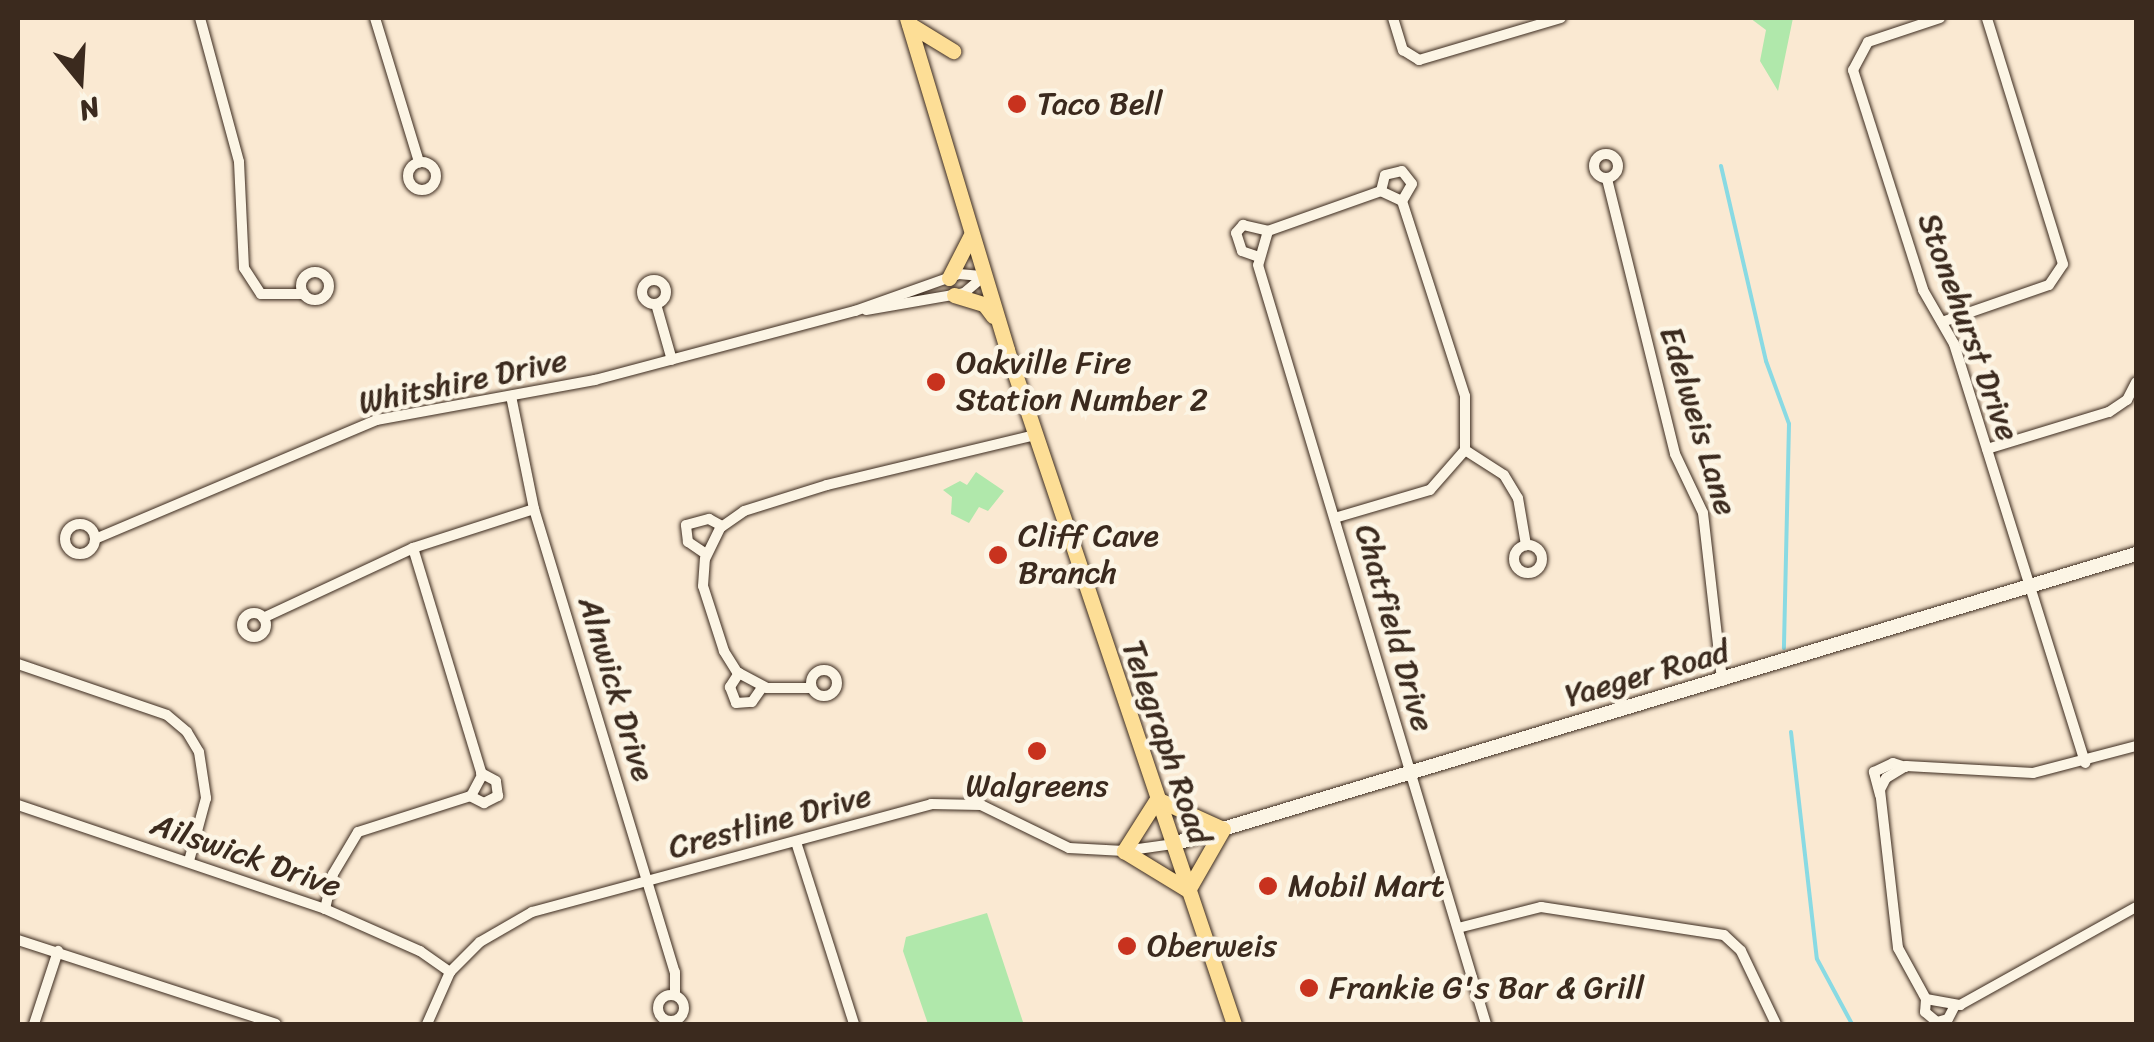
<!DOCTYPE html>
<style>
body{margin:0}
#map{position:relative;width:2154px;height:1042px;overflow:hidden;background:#fae9d2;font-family:Sriracha,sans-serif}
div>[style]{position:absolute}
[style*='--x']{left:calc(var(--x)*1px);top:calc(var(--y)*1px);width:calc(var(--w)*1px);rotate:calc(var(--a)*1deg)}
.green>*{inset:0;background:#b0e8ab}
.stream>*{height:4px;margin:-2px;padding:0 2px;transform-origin:2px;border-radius:2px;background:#89dae3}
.roads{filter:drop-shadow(0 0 2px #3b2a1e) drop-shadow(0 0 2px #3b2a1e)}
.street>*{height:10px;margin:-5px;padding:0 5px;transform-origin:5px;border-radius:5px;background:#fcf5e5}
.street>.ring{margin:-5px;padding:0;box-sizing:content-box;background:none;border:10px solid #fcf5e5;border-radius:50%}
.secondary>*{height:14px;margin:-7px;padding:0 7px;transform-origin:7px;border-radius:7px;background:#fcf5e5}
.primary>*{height:15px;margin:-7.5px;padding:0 7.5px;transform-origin:7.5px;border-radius:7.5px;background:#fdde96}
.dots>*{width:28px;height:28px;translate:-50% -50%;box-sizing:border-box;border:5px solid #fcf5e5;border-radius:50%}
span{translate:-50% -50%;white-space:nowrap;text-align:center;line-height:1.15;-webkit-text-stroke:9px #fcf5e5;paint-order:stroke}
.poi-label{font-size:32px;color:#3b2a1e}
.left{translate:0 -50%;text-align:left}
.street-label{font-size:32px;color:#3b2a1e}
.frame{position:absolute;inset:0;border:20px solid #3b2a1e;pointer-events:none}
.north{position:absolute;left:30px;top:30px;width:100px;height:100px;-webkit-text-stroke:8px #fcf5e5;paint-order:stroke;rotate:162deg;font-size:28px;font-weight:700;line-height:40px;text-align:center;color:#3b2a1e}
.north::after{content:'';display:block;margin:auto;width:35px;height:45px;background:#3b2a1e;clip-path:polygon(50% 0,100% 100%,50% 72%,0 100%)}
</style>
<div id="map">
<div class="green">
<i style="clip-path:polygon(1750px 18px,1793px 18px,1778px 91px,1760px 61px,1766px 30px)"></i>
<i style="clip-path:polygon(976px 472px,1004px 491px,988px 511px,979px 507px,969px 523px,951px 514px,952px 497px,943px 490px,960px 481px,967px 485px)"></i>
<i style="clip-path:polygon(987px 913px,1023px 1022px,928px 1024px,903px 951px,906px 937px)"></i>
</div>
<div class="stream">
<i style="--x:1721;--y:166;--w:200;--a:77"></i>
<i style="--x:1766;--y:361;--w:67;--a:69.9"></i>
<i style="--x:1789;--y:424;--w:224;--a:91.3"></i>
<i style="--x:1791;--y:732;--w:228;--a:83.5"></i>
<i style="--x:1817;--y:959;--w:74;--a:61.7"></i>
</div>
<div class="roads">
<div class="street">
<i style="--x:200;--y:18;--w:149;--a:74.8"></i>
<i style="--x:239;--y:162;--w:106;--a:87.3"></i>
<i style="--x:244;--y:268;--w:31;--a:57"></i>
<i style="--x:261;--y:294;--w:43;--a:0"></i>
<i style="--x:375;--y:18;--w:151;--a:73"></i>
<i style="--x:1393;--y:18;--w:34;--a:73"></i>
<i style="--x:1403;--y:50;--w:19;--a:32"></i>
<i style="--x:1419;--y:60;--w:148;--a:-16.5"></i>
<i style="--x:1940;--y:18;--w:76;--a:161.6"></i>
<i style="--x:1868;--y:42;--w:32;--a:118"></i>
<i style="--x:1853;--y:70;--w:231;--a:72.3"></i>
<i style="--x:1923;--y:290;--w:62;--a:60.1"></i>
<i style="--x:1954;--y:344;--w:439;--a:72.6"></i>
<i class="ring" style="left:1594px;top:154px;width:14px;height:14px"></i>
<i class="ring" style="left:408px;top:162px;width:18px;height:18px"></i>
<i style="--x:1607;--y:179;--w:283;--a:76.1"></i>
<i style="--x:1675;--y:454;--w:65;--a:64.6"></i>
<i style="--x:1703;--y:513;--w:169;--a:83.5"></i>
<i style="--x:1381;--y:191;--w:16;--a:-76"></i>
<i style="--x:1385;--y:175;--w:17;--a:-13"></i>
<i style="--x:1402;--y:171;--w:16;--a:52"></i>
<i style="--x:1412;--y:184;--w:20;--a:120"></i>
<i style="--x:1259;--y:257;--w:18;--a:-161"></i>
<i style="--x:1242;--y:251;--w:19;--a:-108"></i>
<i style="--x:1236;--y:233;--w:11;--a:-49"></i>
<i style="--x:1243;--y:225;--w:26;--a:13"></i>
<i class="ring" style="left:301px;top:272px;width:18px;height:18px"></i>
<i class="ring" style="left:642px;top:280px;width:14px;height:14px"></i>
<i style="--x:656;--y:304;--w:58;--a:74.1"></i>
<i style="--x:866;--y:310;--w:99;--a:-9.8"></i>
<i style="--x:964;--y:293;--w:26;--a:-40"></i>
<i style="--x:1942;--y:322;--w:113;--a:-19.1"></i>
<i style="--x:2049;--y:285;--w:25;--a:-56"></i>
<i style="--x:2063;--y:264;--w:257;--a:-107.2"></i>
<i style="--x:511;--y:396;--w:115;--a:78.5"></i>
<i style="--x:534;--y:509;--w:484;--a:73.1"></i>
<i style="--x:675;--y:972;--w:23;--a:90"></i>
<i style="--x:1987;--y:449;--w:127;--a:-16.9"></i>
<i style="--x:2109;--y:412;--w:22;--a:-34"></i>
<i style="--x:2127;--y:400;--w:20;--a:-63"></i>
<i style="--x:1465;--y:450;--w:46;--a:32.7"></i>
<i style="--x:1504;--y:475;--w:27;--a:59"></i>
<i style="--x:1518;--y:498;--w:48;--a:80.3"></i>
<i style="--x:1338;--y:517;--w:96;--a:-16.4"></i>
<i style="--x:1430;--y:490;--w:53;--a:-48.8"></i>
<i style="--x:1465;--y:450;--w:54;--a:-90"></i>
<i style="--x:1465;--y:396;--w:205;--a:-107.9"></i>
<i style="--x:1402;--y:201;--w:23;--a:-155"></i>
<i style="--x:1381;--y:191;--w:120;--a:160.5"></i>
<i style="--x:1268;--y:231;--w:35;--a:106"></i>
<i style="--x:1258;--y:265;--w:793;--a:73.28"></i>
<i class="ring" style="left:65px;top:524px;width:20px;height:20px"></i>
<i style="--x:95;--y:539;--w:306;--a:-22.9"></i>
<i style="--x:377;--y:420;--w:222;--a:-10.4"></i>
<i style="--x:595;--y:380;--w:269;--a:-14.9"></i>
<i style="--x:855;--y:311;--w:110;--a:-19.6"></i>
<i style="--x:959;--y:274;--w:25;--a:5"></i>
<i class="ring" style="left:1514px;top:545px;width:18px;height:18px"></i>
<i style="--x:706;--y:554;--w:22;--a:-146"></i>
<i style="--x:688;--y:542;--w:17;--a:-97"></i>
<i style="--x:686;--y:525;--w:24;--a:-15"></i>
<i style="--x:709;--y:519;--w:15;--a:28"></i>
<i class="ring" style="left:242px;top:613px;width:14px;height:14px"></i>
<i style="--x:263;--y:618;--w:166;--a:-25"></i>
<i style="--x:413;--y:548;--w:127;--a:-17.9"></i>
<i style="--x:18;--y:664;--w:157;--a:18.9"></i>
<i style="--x:167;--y:715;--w:26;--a:40"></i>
<i style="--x:187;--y:732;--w:23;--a:59"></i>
<i style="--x:199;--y:752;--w:47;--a:81.3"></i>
<i style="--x:206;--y:798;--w:65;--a:105.1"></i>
<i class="ring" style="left:811px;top:670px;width:16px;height:16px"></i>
<i style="--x:739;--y:673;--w:17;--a:123"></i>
<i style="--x:730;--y:687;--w:17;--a:69"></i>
<i style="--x:736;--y:703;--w:16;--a:-4"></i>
<i style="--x:752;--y:702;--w:19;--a:-55"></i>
<i style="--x:811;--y:688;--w:44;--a:180"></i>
<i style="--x:767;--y:688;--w:34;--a:-152"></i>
<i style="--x:737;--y:672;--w:25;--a:-122"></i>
<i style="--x:724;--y:651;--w:68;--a:-107.9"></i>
<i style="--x:703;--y:586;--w:27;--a:-86"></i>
<i style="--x:705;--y:559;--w:34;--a:-64"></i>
<i style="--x:720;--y:528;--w:29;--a:-35"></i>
<i style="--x:744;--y:511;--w:87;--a:-17.4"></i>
<i style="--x:827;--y:485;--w:214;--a:-13.5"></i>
<i style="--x:2136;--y:746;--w:106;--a:165.3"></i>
<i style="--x:2033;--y:773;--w:127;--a:-176.8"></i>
<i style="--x:1906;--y:766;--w:23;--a:149"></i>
<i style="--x:1886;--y:778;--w:13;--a:117"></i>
<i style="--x:1880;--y:790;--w:159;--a:83.5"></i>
<i style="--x:1898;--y:948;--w:58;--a:61.2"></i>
<i style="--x:1926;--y:999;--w:35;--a:10"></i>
<i style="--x:1960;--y:1005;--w:201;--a:-29.1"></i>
<i style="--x:1880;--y:795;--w:24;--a:-105"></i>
<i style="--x:1874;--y:772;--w:21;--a:-25"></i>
<i style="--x:1893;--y:763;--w:13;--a:18"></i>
<i style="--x:470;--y:796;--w:16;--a:27"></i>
<i style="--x:484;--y:803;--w:16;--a:-27"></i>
<i style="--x:498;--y:796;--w:15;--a:-98"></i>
<i style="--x:496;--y:781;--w:17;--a:-152"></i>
<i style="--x:18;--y:805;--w:324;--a:18.7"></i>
<i style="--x:325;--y:909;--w:104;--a:23.9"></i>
<i style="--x:420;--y:951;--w:37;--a:35"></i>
<i style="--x:796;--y:842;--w:191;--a:72.3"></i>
<i style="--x:325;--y:909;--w:36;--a:-77"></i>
<i style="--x:333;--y:874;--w:49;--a:-59.2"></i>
<i style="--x:358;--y:832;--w:119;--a:-17.7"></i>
<i style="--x:471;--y:796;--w:24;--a:-62"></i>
<i style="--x:482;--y:775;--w:237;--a:-106.9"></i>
<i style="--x:1458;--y:928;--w:86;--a:-14.2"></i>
<i style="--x:1541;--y:907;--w:185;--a:8.7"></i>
<i style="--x:1724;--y:935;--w:23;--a:43"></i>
<i style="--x:1741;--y:951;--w:81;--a:64.4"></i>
<i style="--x:18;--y:940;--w:271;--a:18"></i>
<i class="ring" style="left:658px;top:995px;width:16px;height:16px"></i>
<i style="--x:1926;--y:999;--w:13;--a:94"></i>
<i style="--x:1925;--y:1012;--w:16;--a:40"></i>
<i style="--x:1937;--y:1022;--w:11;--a:-15"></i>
<i style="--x:1948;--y:1019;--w:13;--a:-63"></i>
<i style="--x:34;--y:1024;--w:77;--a:-71.8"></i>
<i style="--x:427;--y:1024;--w:57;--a:-66.1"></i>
<i style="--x:450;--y:972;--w:42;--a:-45"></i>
<i style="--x:480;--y:942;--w:60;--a:-30"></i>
<i style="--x:532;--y:912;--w:413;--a:-15.1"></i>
<i style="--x:931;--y:804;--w:50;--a:1.1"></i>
<i style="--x:981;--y:805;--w:98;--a:26"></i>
<i style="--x:1069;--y:848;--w:55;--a:3.1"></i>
<i style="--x:1124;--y:851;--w:49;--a:-8.1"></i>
</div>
<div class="secondary">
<i style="--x:1173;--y:844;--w:1006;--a:-16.76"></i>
</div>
<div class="primary">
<i style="--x:907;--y:18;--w:347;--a:73.2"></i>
<i style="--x:1007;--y:350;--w:711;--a:71.39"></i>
<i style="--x:909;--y:24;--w:52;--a:31.5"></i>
<i style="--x:949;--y:278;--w:48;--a:-62.9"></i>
<i style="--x:954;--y:295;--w:31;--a:17"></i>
<i style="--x:984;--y:304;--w:15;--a:53"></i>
<i style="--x:1157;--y:799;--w:72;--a:24.4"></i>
<i style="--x:1223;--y:829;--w:70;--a:119.8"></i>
<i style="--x:1157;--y:799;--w:62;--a:122.4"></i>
<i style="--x:1124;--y:851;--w:75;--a:31.4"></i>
</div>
</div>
<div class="dots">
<i style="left:1017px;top:104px;background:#c8321e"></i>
<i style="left:936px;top:382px;background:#c8321e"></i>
<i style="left:998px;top:555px;background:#c8321e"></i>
<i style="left:1037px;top:751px;background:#c8321e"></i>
<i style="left:1268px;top:886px;background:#c8321e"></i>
<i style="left:1127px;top:946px;background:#c8321e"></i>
<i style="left:1309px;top:988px;background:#c8321e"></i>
</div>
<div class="poi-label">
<span class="left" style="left:1037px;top:104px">Taco Bell</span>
<span class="left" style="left:956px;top:382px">Oakville Fire<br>Station Number 2</span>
<span class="left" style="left:1018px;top:555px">Cliff Cave<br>Branch</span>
<span style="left:1037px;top:786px">Walgreens</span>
<span class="left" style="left:1288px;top:886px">Mobil Mart</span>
<span class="left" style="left:1147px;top:946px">Oberweis</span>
<span class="left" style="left:1329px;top:988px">Frankie G's Bar &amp; Grill</span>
</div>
<div class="street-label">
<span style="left:1968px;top:327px;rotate:70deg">Stonehurst Drive</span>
<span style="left:463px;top:382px;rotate:-12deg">Whitshire Drive</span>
<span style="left:1698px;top:421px;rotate:73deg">Edelweis Lane</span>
<span style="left:1394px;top:628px;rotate:74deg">Chatfield Drive</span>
<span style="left:1647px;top:674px;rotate:-16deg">Yaeger Road</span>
<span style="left:616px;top:689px;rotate:73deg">Alnwick Drive</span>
<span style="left:1166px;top:742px;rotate:71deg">Telegraph Road</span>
<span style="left:770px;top:822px;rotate:-15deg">Crestline Drive</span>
<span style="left:246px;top:856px;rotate:19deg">Ailswick Drive</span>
</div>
<div class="frame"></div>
<div class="north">N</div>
</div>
